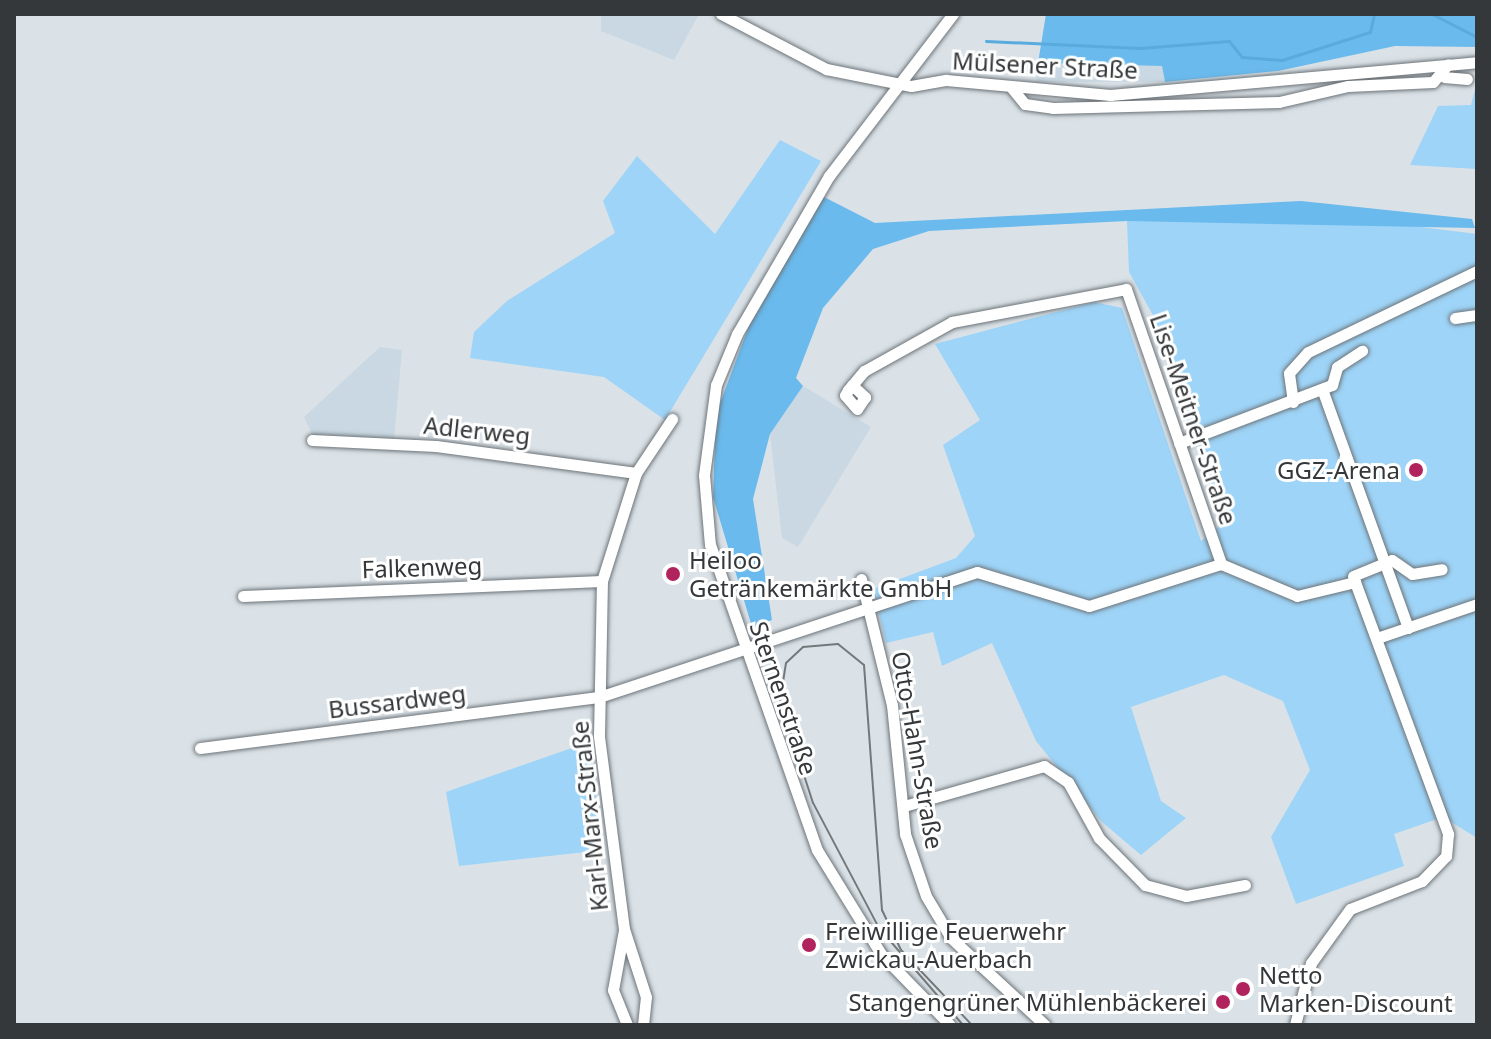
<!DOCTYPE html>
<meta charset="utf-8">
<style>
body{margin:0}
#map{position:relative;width:1491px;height:1039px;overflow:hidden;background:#dae2e7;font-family:"Noto Sans",sans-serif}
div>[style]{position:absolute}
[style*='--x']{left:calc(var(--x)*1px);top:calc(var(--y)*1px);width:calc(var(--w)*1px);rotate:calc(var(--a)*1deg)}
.built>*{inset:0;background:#c9d8e2}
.green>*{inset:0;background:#9ed4f7}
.forest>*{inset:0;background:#6abaed}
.stream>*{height:3px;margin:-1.5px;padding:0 1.5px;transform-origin:1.5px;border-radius:1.5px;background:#5aabdd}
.roads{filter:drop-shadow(0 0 2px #6d7479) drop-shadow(0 0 2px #6d7479)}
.minor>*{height:11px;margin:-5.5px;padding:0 5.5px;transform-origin:5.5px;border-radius:5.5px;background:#fff}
.tram>*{height:2px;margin:-1px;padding:0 1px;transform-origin:1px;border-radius:1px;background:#73787b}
.dots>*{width:22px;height:22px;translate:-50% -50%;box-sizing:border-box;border:4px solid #fff;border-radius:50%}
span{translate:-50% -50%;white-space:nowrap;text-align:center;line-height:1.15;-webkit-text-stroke:6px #fff;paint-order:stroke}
.street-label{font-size:24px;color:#35383a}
.poi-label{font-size:24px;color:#35383a}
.right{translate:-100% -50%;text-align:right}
.left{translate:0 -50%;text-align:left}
.frame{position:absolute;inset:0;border:16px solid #35383a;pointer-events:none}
</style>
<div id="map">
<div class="built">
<i style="clip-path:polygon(601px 14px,699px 14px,674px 60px,601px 31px)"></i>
<i style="clip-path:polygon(1038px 63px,1162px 66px,1165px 82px,1036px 82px)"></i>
<i style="clip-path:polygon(380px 347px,402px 350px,394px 440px,313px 436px,304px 417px)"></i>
<i style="clip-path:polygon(803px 386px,871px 427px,798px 547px,782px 538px,770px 434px)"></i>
</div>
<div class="green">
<i style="clip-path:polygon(1477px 81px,1477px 169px,1410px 165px,1438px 106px,1471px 105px)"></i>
<i style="clip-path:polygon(780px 140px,821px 161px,665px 420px,604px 377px,470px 358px,474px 332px,507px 301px,615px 233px,603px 201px,637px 156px,715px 234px)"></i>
<i style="clip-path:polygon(1127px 221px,1374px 221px,1477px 234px,1477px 838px,1443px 817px,1394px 834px,1404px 866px,1296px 904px,1271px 837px,1310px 770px,1283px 701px,1224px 675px,1131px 707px,1161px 801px,1186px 818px,1141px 855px,1102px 822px,1036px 741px,992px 643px,942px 666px,933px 632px,886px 643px,873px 589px,956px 558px,975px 536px,943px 445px,980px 420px,935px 344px,1094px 302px,1122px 308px,1201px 541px,1221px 525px,1154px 317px,1129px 272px)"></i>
<i style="clip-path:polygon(589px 742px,604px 850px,459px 866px,446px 792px)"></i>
</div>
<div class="forest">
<i style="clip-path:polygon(1046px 14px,1477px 14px,1477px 47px,1395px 46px,1278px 71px,1165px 82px,1162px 66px,1038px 63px)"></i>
<i style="clip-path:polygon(824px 197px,875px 223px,1301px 201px,1472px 219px,1475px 228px,1127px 221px,929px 231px,873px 249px,823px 308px,796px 378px,803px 386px,770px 434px,753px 499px,772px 620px,752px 627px,713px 497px,716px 414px,750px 323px)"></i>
</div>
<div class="stream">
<i style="--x:1432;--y:14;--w:51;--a:27.1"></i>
<i style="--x:986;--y:41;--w:154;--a:2.6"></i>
<i style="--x:1140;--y:48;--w:89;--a:-4.5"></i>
<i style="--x:1229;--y:41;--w:21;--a:51"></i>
<i style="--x:1242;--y:57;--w:40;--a:4.3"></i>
<i style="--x:1282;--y:60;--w:92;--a:-17.7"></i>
<i style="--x:1370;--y:32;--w:18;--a:-77"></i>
</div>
<div class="roads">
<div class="minor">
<i style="--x:721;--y:14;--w:119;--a:27.6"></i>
<i style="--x:826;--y:69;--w:87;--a:11.3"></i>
<i style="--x:911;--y:86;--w:36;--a:-10"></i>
<i style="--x:946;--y:80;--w:165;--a:5.2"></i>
<i style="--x:1110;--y:95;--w:368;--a:-5.1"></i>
<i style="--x:1444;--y:77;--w:23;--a:5"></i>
<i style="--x:1011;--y:87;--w:22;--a:51"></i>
<i style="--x:1025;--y:104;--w:28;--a:8"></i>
<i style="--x:1053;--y:108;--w:226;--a:-1.5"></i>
<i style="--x:1279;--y:102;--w:71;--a:-13.1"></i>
<i style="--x:1348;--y:86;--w:85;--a:-2.7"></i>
<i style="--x:1433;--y:82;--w:23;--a:-50"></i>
<i style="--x:1455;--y:318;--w:22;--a:-8"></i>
<i style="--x:852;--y:385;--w:18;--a:43"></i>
<i style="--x:865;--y:397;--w:14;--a:124"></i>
<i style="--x:857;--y:409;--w:18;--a:-131"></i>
<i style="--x:845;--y:395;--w:6;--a:-59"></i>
<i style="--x:848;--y:390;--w:25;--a:-50"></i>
<i style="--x:864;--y:371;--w:101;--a:-29.1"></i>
<i style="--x:952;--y:322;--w:177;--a:-10.7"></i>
<i style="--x:1126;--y:289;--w:291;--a:70.9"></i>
<i style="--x:1322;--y:389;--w:254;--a:70.2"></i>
<i style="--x:1293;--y:402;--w:29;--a:-98"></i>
<i style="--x:1289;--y:373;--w:28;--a:-48"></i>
<i style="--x:1308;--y:352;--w:187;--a:-25.6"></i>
<i style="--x:312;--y:440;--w:124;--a:2.8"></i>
<i style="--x:436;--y:446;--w:202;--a:7.7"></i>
<i style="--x:1179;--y:443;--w:164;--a:-20.8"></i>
<i style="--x:1332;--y:385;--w:19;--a:-74"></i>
<i style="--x:1337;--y:367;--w:30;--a:-33"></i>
<i style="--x:1353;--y:576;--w:42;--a:-22.3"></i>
<i style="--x:1392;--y:560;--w:24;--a:35"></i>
<i style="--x:1412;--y:574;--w:30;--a:-9"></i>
<i style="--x:861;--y:579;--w:130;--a:76.2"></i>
<i style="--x:892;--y:705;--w:130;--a:84.2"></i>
<i style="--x:905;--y:834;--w:65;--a:71.3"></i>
<i style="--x:926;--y:896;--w:49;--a:59.2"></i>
<i style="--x:951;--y:938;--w:128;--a:42.8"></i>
<i style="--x:243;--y:596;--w:359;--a:-2.4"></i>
<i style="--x:1377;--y:638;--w:106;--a:-18.8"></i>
<i style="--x:200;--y:748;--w:402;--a:-7.3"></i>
<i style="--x:599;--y:697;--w:398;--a:-18.3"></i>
<i style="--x:977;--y:572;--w:117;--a:16.9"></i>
<i style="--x:1089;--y:606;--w:139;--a:-17.7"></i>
<i style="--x:1221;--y:564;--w:82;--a:22.8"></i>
<i style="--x:1297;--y:596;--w:60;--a:-13.6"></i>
<i style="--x:1355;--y:582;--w:269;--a:69.7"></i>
<i style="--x:1448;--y:834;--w:22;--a:95"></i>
<i style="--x:1446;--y:856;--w:35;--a:134"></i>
<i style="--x:1422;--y:881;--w:77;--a:158.7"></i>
<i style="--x:1350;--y:909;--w:67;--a:125.8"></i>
<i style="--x:1311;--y:963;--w:64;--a:104.5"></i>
<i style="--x:904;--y:806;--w:146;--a:-15.9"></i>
<i style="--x:1044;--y:766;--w:29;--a:34"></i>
<i style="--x:1068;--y:782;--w:64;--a:61"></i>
<i style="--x:1099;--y:838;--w:66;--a:45.6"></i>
<i style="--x:1145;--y:885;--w:42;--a:15"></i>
<i style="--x:1186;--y:896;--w:60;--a:-10.6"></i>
<i style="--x:624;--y:930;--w:61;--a:100.4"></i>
<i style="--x:613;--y:990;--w:38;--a:68"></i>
<i style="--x:643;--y:1025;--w:28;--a:-84"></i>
<i style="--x:646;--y:997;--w:71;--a:-107.9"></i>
<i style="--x:624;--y:929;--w:195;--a:-97.4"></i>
<i style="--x:599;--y:736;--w:155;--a:-88.9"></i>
<i style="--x:602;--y:581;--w:113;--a:-72.5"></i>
<i style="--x:636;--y:473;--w:65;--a:-56.3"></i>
<i style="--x:950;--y:1025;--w:99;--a:-134.2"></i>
<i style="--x:881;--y:954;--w:122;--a:-121.6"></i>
<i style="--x:817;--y:850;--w:323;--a:-109.3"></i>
<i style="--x:710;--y:545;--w:70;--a:-94.9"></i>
<i style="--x:704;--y:475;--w:91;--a:-82.4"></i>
<i style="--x:716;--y:385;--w:55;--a:-67.6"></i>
<i style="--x:737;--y:334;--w:183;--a:-59.8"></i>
<i style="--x:829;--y:176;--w:204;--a:-52.6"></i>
</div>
</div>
<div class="tram">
<i style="--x:963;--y:1025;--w:128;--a:-130.9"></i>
<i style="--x:879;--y:928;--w:141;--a:-117.8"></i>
<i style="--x:813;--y:803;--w:107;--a:-107.9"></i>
<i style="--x:780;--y:701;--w:38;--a:-81"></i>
<i style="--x:786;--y:663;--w:23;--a:-43"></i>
<i style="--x:803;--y:647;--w:35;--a:-5"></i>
<i style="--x:838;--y:644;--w:33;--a:39"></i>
<i style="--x:864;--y:665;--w:246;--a:85.8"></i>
<i style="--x:882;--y:910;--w:44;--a:64.6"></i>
<i style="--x:901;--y:950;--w:103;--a:46.6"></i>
</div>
<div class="dots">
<i style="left:1416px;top:470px;background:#b1235c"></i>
<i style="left:673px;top:574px;background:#b1235c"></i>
<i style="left:809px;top:945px;background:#b1235c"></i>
<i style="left:1243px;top:989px;background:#b1235c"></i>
<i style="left:1223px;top:1002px;background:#b1235c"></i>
</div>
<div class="street-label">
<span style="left:1045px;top:65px;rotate:3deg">Mülsener Straße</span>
<span style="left:1194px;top:419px;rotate:71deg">Lise-Meitner-Straße</span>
<span style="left:477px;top:430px;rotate:6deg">Adlerweg</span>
<span style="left:422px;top:567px;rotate:-2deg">Falkenweg</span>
<span style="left:784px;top:698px;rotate:71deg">Sternenstraße</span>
<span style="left:397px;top:701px;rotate:-7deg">Bussardweg</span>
<span style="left:918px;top:750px;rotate:80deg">Otto-Hahn-Straße</span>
<span style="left:589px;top:816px;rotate:-96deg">Karl-Marx-Straße</span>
</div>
<div class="poi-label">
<span class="right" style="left:1400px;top:470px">GGZ-Arena</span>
<span class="left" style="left:689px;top:574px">Heiloo<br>Getränkemärkte GmbH</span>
<span class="left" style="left:825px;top:945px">Freiwillige Feuerwehr<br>Zwickau-Auerbach</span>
<span class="left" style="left:1259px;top:989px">Netto<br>Marken-Discount</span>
<span class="right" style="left:1207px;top:1002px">Stangengrüner Mühlenbäckerei</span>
</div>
<div class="frame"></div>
</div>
